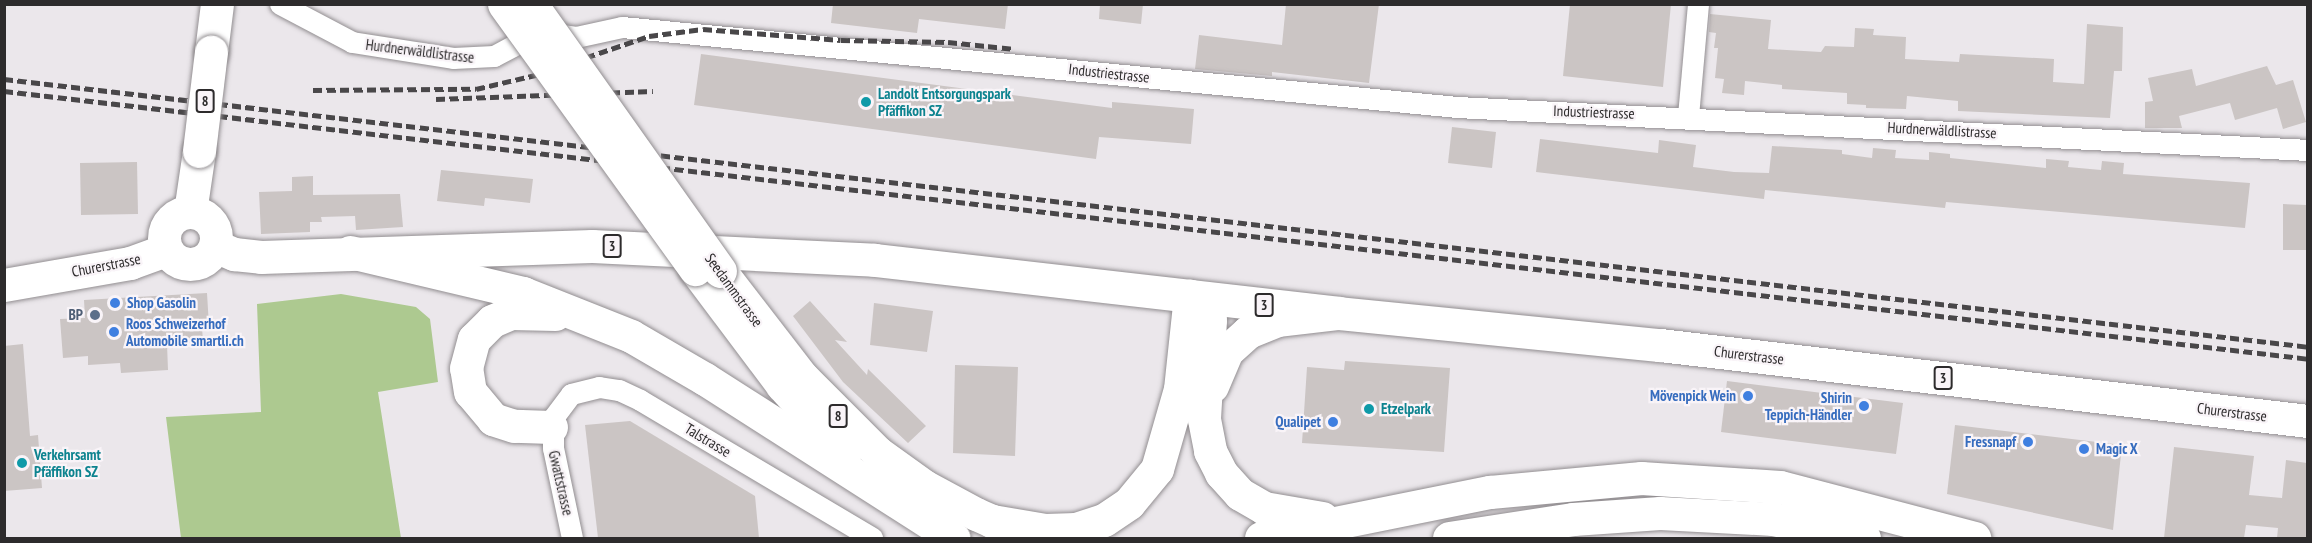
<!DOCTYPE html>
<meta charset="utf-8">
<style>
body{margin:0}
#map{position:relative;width:2312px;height:543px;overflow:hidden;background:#ebe7eb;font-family:"PT Sans Narrow",sans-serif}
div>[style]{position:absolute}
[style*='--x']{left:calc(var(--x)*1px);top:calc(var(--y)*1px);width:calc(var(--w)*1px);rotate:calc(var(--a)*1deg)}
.green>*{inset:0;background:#adc990}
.building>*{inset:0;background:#cbc5c4}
.roads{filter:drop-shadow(0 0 2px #928e91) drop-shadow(0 0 2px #928e91)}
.street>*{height:21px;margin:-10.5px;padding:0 10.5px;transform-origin:10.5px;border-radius:10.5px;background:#fff}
.primary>*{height:33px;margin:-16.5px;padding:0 16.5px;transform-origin:16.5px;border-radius:16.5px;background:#fff}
.primary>.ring{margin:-16.5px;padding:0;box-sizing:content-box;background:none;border:33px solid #fff;border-radius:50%}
.highway>*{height:33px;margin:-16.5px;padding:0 16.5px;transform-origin:16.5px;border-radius:16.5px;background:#fff}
.rail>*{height:4.5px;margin-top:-2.25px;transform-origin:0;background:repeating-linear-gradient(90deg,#494749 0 9px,transparent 0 13.5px)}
.bridges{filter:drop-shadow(0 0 2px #928e91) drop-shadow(0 0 2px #928e91)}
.primary-bridge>*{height:33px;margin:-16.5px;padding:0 16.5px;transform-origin:16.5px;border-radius:16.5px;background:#fff}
.highway-bridge>*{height:33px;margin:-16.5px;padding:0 16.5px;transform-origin:16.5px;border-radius:16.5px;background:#fff}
.dots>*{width:16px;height:16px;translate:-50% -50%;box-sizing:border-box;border:3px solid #f9f4f8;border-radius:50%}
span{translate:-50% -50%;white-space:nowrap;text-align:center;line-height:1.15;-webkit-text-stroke:4.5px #f9f4f8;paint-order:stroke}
.shield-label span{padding:2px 4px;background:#f9f4f8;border:2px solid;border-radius:4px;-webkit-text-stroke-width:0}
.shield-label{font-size:14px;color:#2d2b2c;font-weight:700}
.street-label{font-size:15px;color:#2d2b2c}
.culture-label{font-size:15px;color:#0d838f;font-weight:700}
.left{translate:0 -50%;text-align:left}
.shop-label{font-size:15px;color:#366cbe;font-weight:700}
.right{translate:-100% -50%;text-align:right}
.service-label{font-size:15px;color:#4e5e75;font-weight:700}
.frame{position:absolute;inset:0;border:6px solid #2d2b2c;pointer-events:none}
</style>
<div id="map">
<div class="green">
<i style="clip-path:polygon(341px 294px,416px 307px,430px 319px,438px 382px,378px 392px,401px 538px,181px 538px,166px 417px,261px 412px,257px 304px)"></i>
</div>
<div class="building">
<i style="clip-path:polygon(833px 4px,1008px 4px,1005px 29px,919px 19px,917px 33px,831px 23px)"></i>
<i style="clip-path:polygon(1100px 4px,1143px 4px,1141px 24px,1099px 19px)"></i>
<i style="clip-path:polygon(1286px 4px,1379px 4px,1369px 83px,1272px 72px,1272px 76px,1195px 69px,1199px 35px,1282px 45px)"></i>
<i style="clip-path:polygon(1570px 4px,1671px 4px,1663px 87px,1563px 76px)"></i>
<i style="clip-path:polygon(1710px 14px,1771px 20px,1768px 49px,1821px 52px,1825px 46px,1854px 47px,1855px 28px,1874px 29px,1873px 35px,1906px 37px,1905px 59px,1959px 62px,1960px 54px,2054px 59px,2053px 82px,2084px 84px,2087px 24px,2123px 27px,2122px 71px,2114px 71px,2110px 118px,1958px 111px,1958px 101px,1907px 96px,1906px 109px,1866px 108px,1866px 105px,1847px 104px,1847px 93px,1782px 89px,1782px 85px,1745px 81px,1744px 95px,1722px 93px,1724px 79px,1715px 78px,1718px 48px,1714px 48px,1716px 33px,1709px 32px)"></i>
<i style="clip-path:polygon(701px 54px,1112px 108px,1112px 102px,1194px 109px,1191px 144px,1099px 137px,1096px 159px,694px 105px)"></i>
<i style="clip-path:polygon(2267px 66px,2276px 85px,2293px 80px,2306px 122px,2283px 129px,2277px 108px,2235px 120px,2230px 103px,2179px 116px,2182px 128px,2145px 128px,2145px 102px,2153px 101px,2148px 78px,2192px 69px,2196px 86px)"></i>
<i style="clip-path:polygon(1452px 127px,1496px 132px,1492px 168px,1448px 163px)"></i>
<i style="clip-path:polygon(1540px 139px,1658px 153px,1659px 140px,1696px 145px,1693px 167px,1734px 172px,1769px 173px,1772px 146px,1842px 150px,1842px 154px,1872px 158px,1873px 148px,1896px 150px,1895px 158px,1929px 160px,1929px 152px,1950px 154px,1950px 158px,2046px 168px,2046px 159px,2069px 161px,2068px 167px,2101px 170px,2102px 161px,2124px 163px,2123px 174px,2250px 183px,2245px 228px,1946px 202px,1945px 208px,1765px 190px,1764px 199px,1536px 172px)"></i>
<i style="clip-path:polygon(137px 162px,138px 214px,81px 215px,80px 163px)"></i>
<i style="clip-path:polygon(441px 170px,533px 179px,530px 203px,485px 198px,484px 206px,437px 201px)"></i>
<i style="clip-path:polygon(313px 176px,313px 195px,400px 194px,403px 227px,356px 230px,355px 216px,321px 217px,322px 222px,310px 222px,310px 232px,261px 234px,259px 192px,292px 191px,292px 177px)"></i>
<i style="clip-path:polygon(2283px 204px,2307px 205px,2307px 250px,2283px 250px)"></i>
<i style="clip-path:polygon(207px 293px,209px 326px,202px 327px,203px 342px,167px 344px,168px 370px,121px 373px,120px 363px,88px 365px,88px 356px,63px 358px,60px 319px,85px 318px,84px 300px)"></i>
<i style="clip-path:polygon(810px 301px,847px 342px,835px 340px,867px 375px,868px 369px,926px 426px,908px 443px,843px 382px,793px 316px)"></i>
<i style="clip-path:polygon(874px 303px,933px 311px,927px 352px,870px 345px)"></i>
<i style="clip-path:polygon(23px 344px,30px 436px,38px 435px,42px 488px,4px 491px,4px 346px)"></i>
<i style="clip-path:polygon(1345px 361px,1450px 368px,1444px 452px,1302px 443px,1307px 367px,1344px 370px)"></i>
<i style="clip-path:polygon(955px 365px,1018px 367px,1015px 456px,953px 453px)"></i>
<i style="clip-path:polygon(1727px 381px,1903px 403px,1896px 454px,1721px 432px)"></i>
<i style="clip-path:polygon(630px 421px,755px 496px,759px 538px,598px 538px,585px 425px)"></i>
<i style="clip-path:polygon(1955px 425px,2122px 445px,2113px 530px,1947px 494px)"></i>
<i style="clip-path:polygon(2174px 447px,2254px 456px,2249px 495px,2282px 498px,2286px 460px,2307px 463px,2307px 538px,2277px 538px,2278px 528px,2246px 525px,2244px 538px,2164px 538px)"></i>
</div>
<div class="roads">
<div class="street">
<i style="--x:280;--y:4;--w:81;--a:27.8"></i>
<i style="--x:352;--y:42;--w:102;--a:9"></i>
<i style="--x:453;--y:58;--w:41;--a:-2.8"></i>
<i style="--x:494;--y:56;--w:21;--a:-28"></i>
<i style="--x:513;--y:46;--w:28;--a:-42"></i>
<i style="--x:548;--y:33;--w:28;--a:8"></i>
<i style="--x:576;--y:37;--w:47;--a:-12.3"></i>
<i style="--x:622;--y:27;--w:839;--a:5.47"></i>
<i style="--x:1457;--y:107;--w:852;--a:2.89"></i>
<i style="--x:1688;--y:116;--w:112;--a:-84.9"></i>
<i style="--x:572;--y:538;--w:92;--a:-101.9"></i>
<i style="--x:553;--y:448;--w:30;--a:-90"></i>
<i style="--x:553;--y:418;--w:30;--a:-53"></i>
<i style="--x:571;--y:394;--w:29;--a:-14"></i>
<i style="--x:599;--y:387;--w:20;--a:9"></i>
<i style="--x:619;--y:390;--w:23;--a:25"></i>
<i style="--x:640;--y:400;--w:270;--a:30.7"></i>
</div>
<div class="primary">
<i style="--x:211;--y:52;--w:48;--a:-82.9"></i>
<i class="ring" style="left:164px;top:212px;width:19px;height:19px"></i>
<i style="--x:190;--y:212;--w:62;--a:-81.6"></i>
<i style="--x:215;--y:246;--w:21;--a:23"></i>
<i style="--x:234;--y:254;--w:27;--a:6"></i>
<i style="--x:261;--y:257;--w:331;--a:-1.9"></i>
<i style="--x:592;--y:246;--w:283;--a:2.8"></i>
<i style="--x:875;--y:260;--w:466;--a:6.5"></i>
<i style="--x:1338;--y:313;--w:324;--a:5.7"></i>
<i style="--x:1660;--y:345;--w:652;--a:6.69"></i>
<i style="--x:720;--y:271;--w:134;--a:52.3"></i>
<i style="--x:802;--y:377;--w:107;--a:45"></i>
<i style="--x:878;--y:453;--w:57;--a:35.7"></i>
<i style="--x:924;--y:486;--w:59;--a:28.3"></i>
<i style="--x:976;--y:514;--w:17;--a:24"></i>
<i style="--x:992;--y:521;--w:54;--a:9.6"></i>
<i style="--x:1045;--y:530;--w:31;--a:-2"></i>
<i style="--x:1076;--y:529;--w:29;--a:-18"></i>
<i style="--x:1104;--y:520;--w:30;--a:-34"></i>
<i style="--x:1129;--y:503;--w:44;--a:-50.5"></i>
<i style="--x:1157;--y:469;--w:83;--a:-74"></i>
<i style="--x:1180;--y:389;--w:94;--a:-83.9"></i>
<i style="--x:4;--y:285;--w:128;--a:-9.9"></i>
<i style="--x:130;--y:263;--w:38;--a:-20"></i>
</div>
<div class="highway">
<i style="--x:350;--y:252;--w:178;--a:13.3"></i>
<i style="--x:523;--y:293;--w:116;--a:21.7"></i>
<i style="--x:631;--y:336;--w:86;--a:30.2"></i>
<i style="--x:705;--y:379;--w:295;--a:32.6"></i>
<i style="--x:695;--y:269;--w:145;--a:53.1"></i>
<i style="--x:782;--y:385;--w:93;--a:47.6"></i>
<i style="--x:1190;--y:296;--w:17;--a:36"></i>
<i style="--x:1204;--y:306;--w:15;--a:67"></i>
<i style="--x:1210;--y:320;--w:99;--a:93.5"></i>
<i style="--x:1204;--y:419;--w:33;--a:79"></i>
<i style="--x:1210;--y:451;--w:25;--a:63"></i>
<i style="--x:1221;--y:473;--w:28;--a:48"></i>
<i style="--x:1240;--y:494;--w:28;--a:30"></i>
<i style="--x:1264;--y:508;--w:59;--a:9.8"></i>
<i style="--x:1212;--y:386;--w:38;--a:-67"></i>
<i style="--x:1227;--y:351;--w:28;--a:-42"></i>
<i style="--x:1248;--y:332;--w:32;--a:-22"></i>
<i style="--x:1278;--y:320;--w:60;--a:-6.7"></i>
<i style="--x:551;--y:427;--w:37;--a:-178"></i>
<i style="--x:514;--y:426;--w:22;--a:-162"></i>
<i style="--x:493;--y:419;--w:35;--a:-130"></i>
<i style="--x:470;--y:392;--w:24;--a:-99"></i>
<i style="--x:466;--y:368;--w:30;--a:-75"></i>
<i style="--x:474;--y:339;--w:25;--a:-45"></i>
<i style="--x:492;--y:321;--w:21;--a:-23"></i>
<i style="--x:511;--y:313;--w:44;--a:1.3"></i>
<i style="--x:992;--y:521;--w:55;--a:18.1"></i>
<i style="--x:1261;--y:538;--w:234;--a:-11.4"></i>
<i style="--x:1490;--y:492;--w:152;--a:-5.3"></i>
<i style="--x:1641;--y:478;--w:139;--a:3.7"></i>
<i style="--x:1780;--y:487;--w:201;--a:14.7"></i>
<i style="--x:1449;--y:538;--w:125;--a:-8.7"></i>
<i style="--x:1573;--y:519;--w:87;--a:-3.9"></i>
<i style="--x:1660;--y:513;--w:113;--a:3"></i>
<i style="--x:1773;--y:519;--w:93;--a:11.8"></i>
</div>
</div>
<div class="rail">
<i style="--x:4;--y:79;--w:2320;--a:6.63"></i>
<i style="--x:313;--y:90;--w:163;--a:-0.4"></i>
<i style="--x:476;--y:89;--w:61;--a:-13.3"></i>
<i style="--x:535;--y:75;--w:120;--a:-18.9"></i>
<i style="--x:649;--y:36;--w:54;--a:-7.4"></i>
<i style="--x:703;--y:29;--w:138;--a:4.6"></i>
<i style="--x:841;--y:40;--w:107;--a:1.1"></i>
<i style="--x:948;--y:42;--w:67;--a:6"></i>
<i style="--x:4;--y:91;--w:2320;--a:6.63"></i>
<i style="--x:436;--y:99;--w:217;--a:-2.1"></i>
</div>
<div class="bridges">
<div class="primary-bridge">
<i style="--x:531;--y:4;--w:327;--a:54.7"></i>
<i style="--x:199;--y:151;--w:100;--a:-83.1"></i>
</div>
<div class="highway-bridge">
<i style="--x:504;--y:4;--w:327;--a:54.2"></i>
</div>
</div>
<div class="dots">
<i style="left:866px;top:102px;background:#0f9aa8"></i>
<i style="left:115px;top:303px;background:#3f7fe0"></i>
<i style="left:95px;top:315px;background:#5c6f8a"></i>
<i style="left:114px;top:332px;background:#3f7fe0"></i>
<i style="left:1748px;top:396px;background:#3f7fe0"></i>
<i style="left:1864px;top:406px;background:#3f7fe0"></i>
<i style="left:1369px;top:409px;background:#0f9aa8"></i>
<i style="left:1333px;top:422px;background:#3f7fe0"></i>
<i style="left:2028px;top:442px;background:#3f7fe0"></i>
<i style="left:2084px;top:449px;background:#3f7fe0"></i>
<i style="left:22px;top:463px;background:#0f9aa8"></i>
</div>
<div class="shield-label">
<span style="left:205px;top:101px">8</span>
<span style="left:612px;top:246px">3</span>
<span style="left:1264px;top:305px">3</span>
<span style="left:1943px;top:378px">3</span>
<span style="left:838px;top:416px">8</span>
</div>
<div class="street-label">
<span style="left:420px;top:51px;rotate:7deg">Hurdnerwäldlistrasse</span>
<span style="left:1109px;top:73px;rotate:6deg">Industriestrasse</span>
<span style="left:1594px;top:112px;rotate:2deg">Industriestrasse</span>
<span style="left:1942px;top:130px;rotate:3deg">Hurdnerwäldlistrasse</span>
<span style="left:106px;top:265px;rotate:-11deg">Churerstrasse</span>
<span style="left:734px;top:290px;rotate:54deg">Seedammstrasse</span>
<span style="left:1749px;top:355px;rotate:7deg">Churerstrasse</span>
<span style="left:2232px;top:412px;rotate:7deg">Churerstrasse</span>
<span style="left:708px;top:440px;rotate:31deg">Talstrasse</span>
<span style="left:561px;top:483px;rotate:77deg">Gwattstrasse</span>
</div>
<div class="culture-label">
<span class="left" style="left:878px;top:102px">Landolt Entsorgungspark<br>Pfäffikon SZ</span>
<span class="left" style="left:1381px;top:409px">Etzelpark</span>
<span class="left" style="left:34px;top:463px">Verkehrsamt<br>Pfäffikon SZ</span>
</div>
<div class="shop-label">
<span class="left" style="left:127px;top:303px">Shop Gasolin</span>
<span class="left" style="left:126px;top:332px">Roos Schweizerhof<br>Automobile smartli.ch</span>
<span class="right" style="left:1736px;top:396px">Mövenpick Wein</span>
<span class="right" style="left:1852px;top:406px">Shirin<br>Teppich-Händler</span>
<span class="right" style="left:1321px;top:422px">Qualipet</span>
<span class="right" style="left:2016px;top:442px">Fressnapf</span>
<span class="left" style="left:2096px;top:449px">Magic X</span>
</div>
<div class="service-label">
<span class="right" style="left:83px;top:315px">BP</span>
</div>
<div class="frame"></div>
</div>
